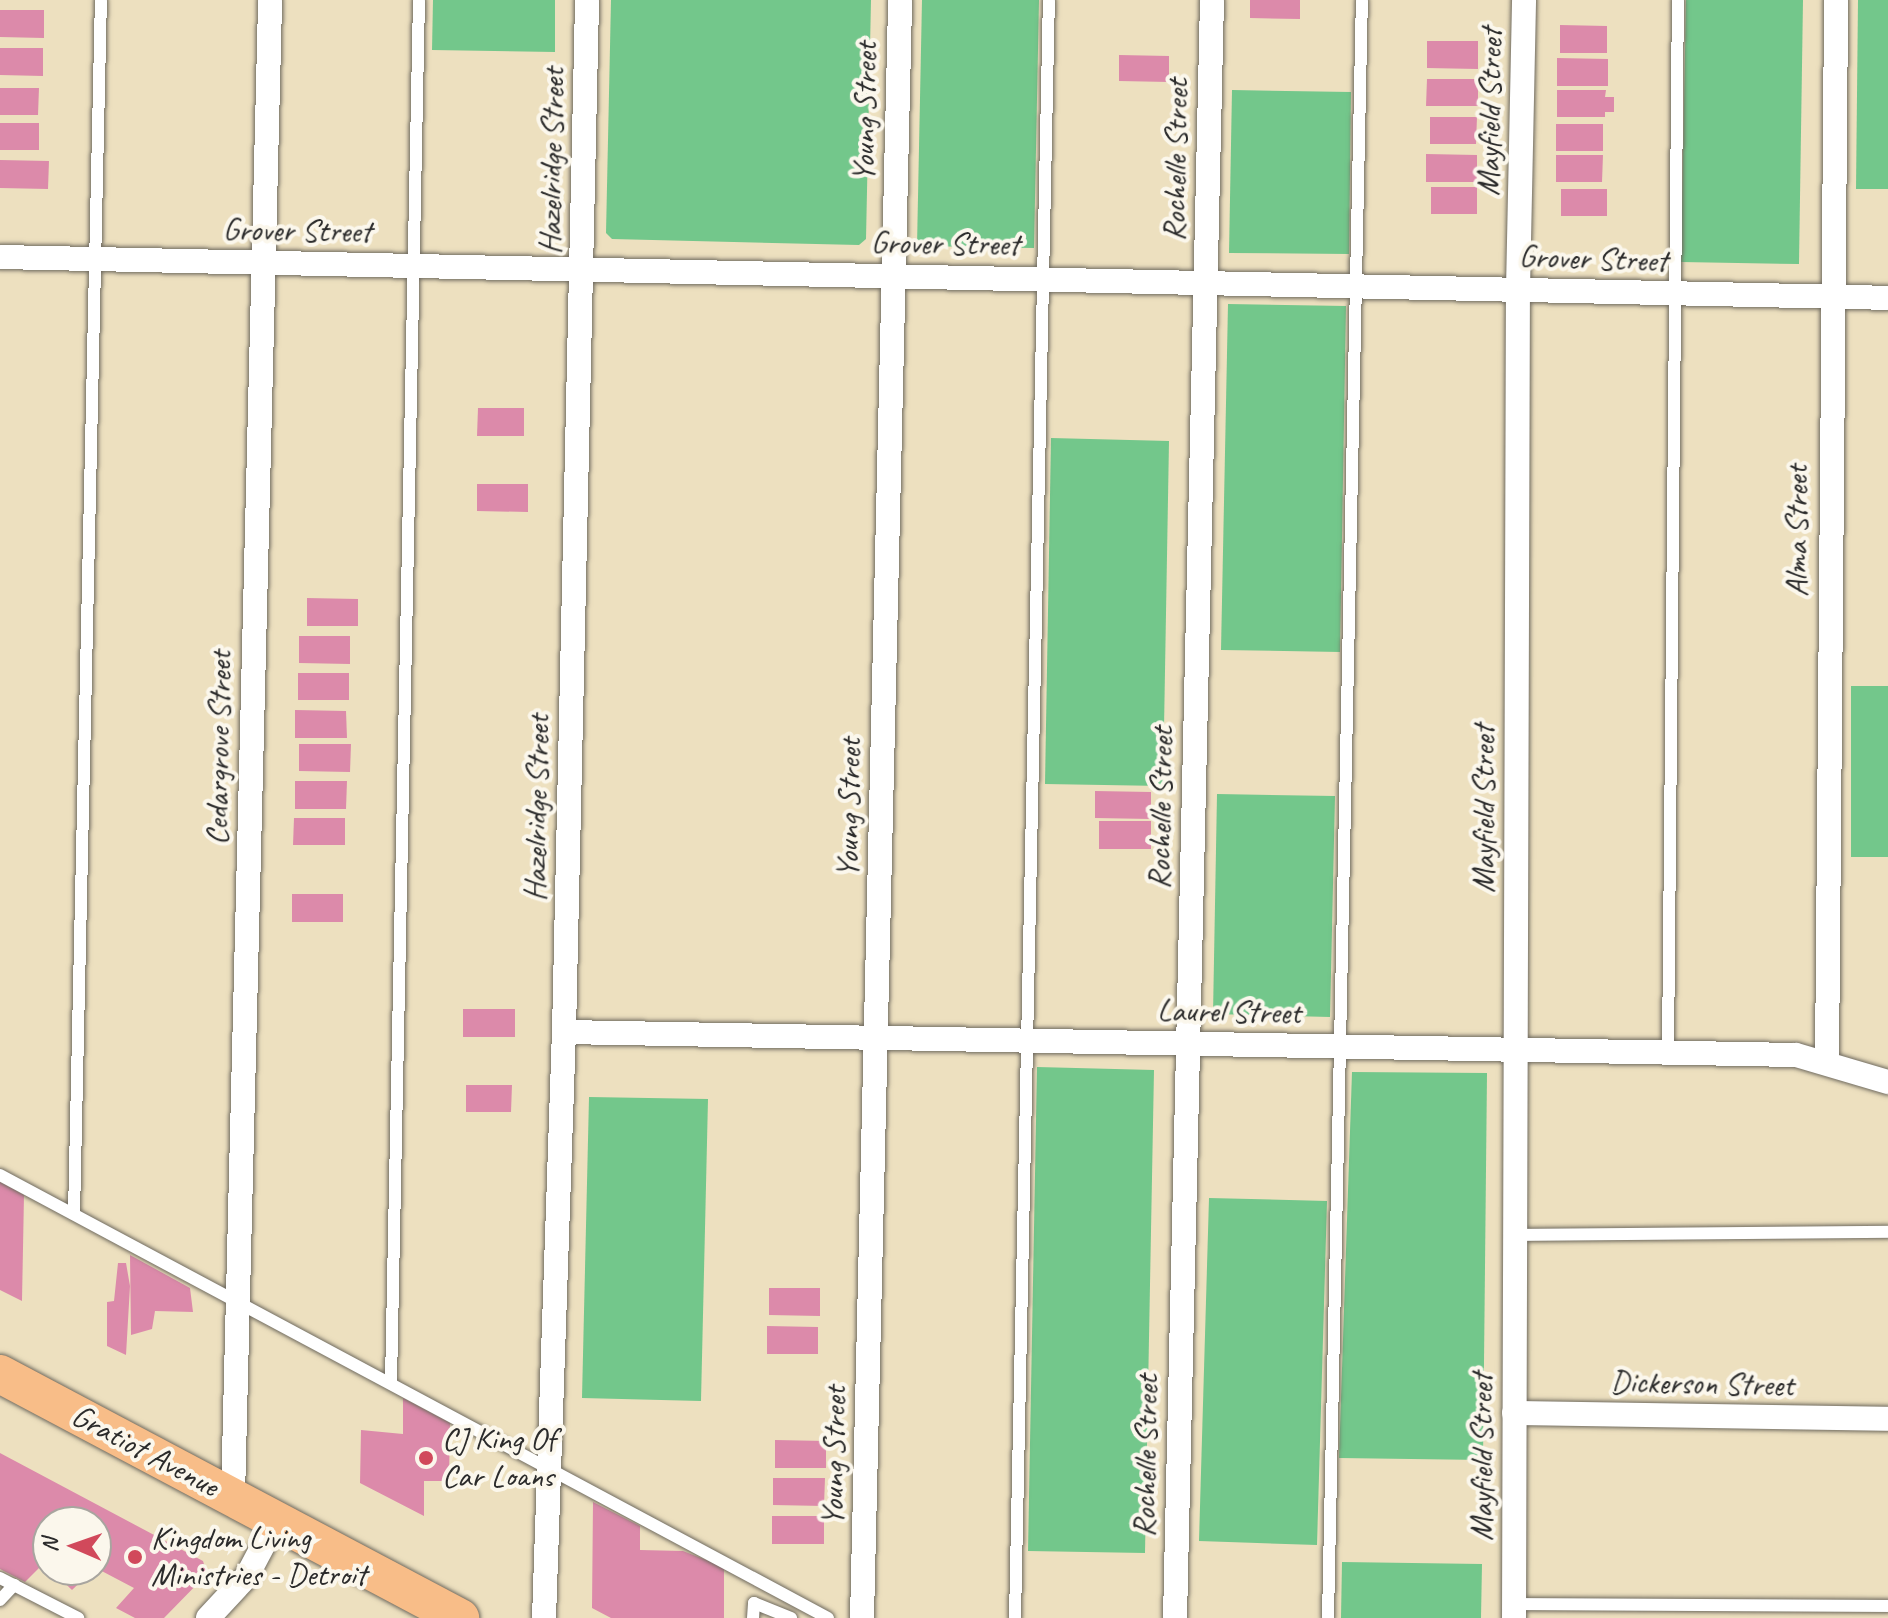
<!DOCTYPE html>
<style>
body{margin:0}
#map{position:relative;width:1888px;height:1618px;overflow:hidden;background:#ede0bf;font-family:Caveat,sans-serif}
div>[style]{position:absolute}
[style*='--x']{left:calc(var(--x)*1px);top:calc(var(--y)*1px);width:calc(var(--w)*1px);rotate:calc(var(--a)*1deg)}
.green>*{inset:0;background:#73c78b}
.building>*{inset:0;background:#dc8aaa}
.roads{filter:drop-shadow(0 0 2px #6f6a5f) drop-shadow(0 0 2px #6f6a5f)}
.lane>*{height:12px;margin:-6px;padding:0 6px;transform-origin:6px;border-radius:6px;background:#fff}
.street>*{height:24px;margin:-12px;padding:0 12px;transform-origin:12px;border-radius:12px;background:#fff}
.primary>*{height:38px;margin:-19px;padding:0 19px;transform-origin:19px;border-radius:19px;background:#f8bd88}
.dots>*{width:22px;height:22px;translate:-50% -50%;box-sizing:border-box;border:4px solid #fbf7ec;border-radius:50%}
span{translate:-50% -50%;white-space:nowrap;text-align:center;line-height:1.15;-webkit-text-stroke:8px #fbf7ec;paint-order:stroke}
.street-label{font-size:32px;color:#2b2b2b}
.poi-label{font-size:32px;color:#2b2b2b}
.left{translate:0 -50%;text-align:left}
.north{position:absolute;left:32px;top:1506px;width:80px;height:80px;box-sizing:border-box;background:#fbf7ec;border:2px solid #a8a59f;border-radius:50%;rotate:272deg;font-size:22px;font-weight:700;line-height:32px;text-align:center;color:#2b2b2b}
.north::after{content:'';display:block;margin:auto;width:28px;height:36px;background:#d1495b;clip-path:polygon(50% 0,100% 100%,50% 72%,0 100%)}
</style>
<div id="map">
<div class="green">
<i style="clip-path:polygon(433px 0,555px 0,555px 52px,432px 50px)"></i>
<i style="clip-path:polygon(611px 0,871px 0,866px 239px,859px 245px,612px 239px,606px 233px)"></i>
<i style="clip-path:polygon(922px 0,1039px 0,1034px 248px,917px 246px)"></i>
<i style="clip-path:polygon(1686px 0,1803px 0,1799px 264px,1681px 262px)"></i>
<i style="clip-path:polygon(1858px 0,1888px 0,1888px 189px,1856px 189px)"></i>
<i style="clip-path:polygon(1232px 90px,1351px 92px,1349px 254px,1229px 253px)"></i>
<i style="clip-path:polygon(1228px 304px,1346px 306px,1340px 652px,1221px 650px)"></i>
<i style="clip-path:polygon(1051px 438px,1169px 441px,1163px 786px,1045px 784px)"></i>
<i style="clip-path:polygon(1851px 686px,1888px 686px,1888px 857px,1851px 857px)"></i>
<i style="clip-path:polygon(1217px 794px,1335px 796px,1330px 1017px,1213px 1014px)"></i>
<i style="clip-path:polygon(1037px 1067px,1154px 1070px,1145px 1553px,1028px 1551px)"></i>
<i style="clip-path:polygon(1352px 1072px,1487px 1073px,1483px 1460px,1339px 1458px)"></i>
<i style="clip-path:polygon(589px 1097px,708px 1099px,701px 1401px,582px 1398px)"></i>
<i style="clip-path:polygon(1209px 1198px,1327px 1201px,1317px 1545px,1199px 1541px)"></i>
<i style="clip-path:polygon(1342px 1562px,1482px 1564px,1481px 1618px,1341px 1618px)"></i>
</div>
<div class="building">
<i style="clip-path:polygon(1250px 0,1300px 0,1300px 19px,1250px 18px)"></i>
<i style="clip-path:polygon(0 10px,44px 10px,44px 38px,0 37px)"></i>
<i style="clip-path:polygon(1560px 25px,1607px 26px,1607px 53px,1560px 53px)"></i>
<i style="clip-path:polygon(1427px 41px,1478px 41px,1478px 69px,1427px 68px)"></i>
<i style="clip-path:polygon(0 48px,43px 48px,43px 76px,0 75px)"></i>
<i style="clip-path:polygon(1119px 55px,1169px 56px,1169px 82px,1119px 81px)"></i>
<i style="clip-path:polygon(1557px 58px,1608px 59px,1608px 86px,1557px 86px)"></i>
<i style="clip-path:polygon(1427px 79px,1478px 79px,1478px 106px,1426px 106px)"></i>
<i style="clip-path:polygon(0 88px,39px 88px,38px 115px,0 115px)"></i>
<i style="clip-path:polygon(1557px 90px,1606px 90px,1605px 97px,1614px 97px,1614px 112px,1605px 112px,1605px 117px,1557px 117px)"></i>
<i style="clip-path:polygon(1430px 117px,1477px 117px,1476px 144px,1430px 144px)"></i>
<i style="clip-path:polygon(0 123px,39px 123px,39px 150px,0 150px)"></i>
<i style="clip-path:polygon(1556px 124px,1603px 124px,1603px 151px,1556px 151px)"></i>
<i style="clip-path:polygon(1426px 154px,1477px 155px,1477px 182px,1426px 182px)"></i>
<i style="clip-path:polygon(1556px 155px,1603px 155px,1602px 182px,1556px 182px)"></i>
<i style="clip-path:polygon(0 160px,49px 161px,48px 189px,0 188px)"></i>
<i style="clip-path:polygon(1431px 187px,1477px 187px,1477px 214px,1431px 214px)"></i>
<i style="clip-path:polygon(1561px 189px,1607px 189px,1607px 216px,1561px 216px)"></i>
<i style="clip-path:polygon(478px 408px,524px 408px,524px 436px,477px 436px)"></i>
<i style="clip-path:polygon(477px 484px,528px 484px,528px 512px,477px 511px)"></i>
<i style="clip-path:polygon(307px 598px,358px 599px,358px 626px,307px 626px)"></i>
<i style="clip-path:polygon(299px 636px,350px 636px,350px 664px,299px 663px)"></i>
<i style="clip-path:polygon(298px 673px,349px 673px,349px 700px,298px 700px)"></i>
<i style="clip-path:polygon(295px 710px,346px 711px,347px 738px,295px 738px)"></i>
<i style="clip-path:polygon(299px 744px,351px 744px,350px 772px,299px 771px)"></i>
<i style="clip-path:polygon(295px 781px,347px 781px,346px 809px,295px 809px)"></i>
<i style="clip-path:polygon(1095px 791px,1151px 792px,1151px 819px,1095px 818px)"></i>
<i style="clip-path:polygon(294px 818px,345px 818px,345px 845px,293px 845px)"></i>
<i style="clip-path:polygon(1099px 821px,1151px 821px,1151px 849px,1099px 849px)"></i>
<i style="clip-path:polygon(292px 894px,343px 894px,343px 922px,292px 922px)"></i>
<i style="clip-path:polygon(463px 1009px,515px 1009px,515px 1037px,463px 1037px)"></i>
<i style="clip-path:polygon(466px 1085px,512px 1085px,511px 1112px,466px 1112px)"></i>
<i style="clip-path:polygon(0 1182px,24px 1195px,22px 1301px,0 1290px)"></i>
<i style="clip-path:polygon(130px 1255px,190px 1288px,193px 1312px,155px 1311px,152px 1329px,131px 1335px)"></i>
<i style="clip-path:polygon(118px 1263px,126px 1263px,130px 1286px,126px 1355px,107px 1346px,107px 1302px,114px 1301px)"></i>
<i style="clip-path:polygon(769px 1288px,820px 1288px,820px 1316px,769px 1315px)"></i>
<i style="clip-path:polygon(767px 1326px,818px 1327px,818px 1354px,767px 1354px)"></i>
<i style="clip-path:polygon(403px 1398px,450px 1423px,449px 1481px,424px 1481px,424px 1516px,360px 1483px,361px 1430px,403px 1434px)"></i>
<i style="clip-path:polygon(775px 1440px,826px 1441px,826px 1468px,775px 1468px)"></i>
<i style="clip-path:polygon(0 1453px,203px 1561px,207px 1574px,164px 1618px,135px 1618px,116px 1608px,134px 1588px,96px 1568px,96px 1522px,48px 1522px,48px 1567px,44px 1563px,25px 1582px,0 1569px)"></i>
<i style="clip-path:polygon(773px 1478px,825px 1478px,824px 1506px,773px 1505px)"></i>
<i style="clip-path:polygon(593px 1502px,640px 1526px,640px 1550px,683px 1551px,724px 1567px,724px 1618px,611px 1618px,592px 1608px)"></i>
<i style="clip-path:polygon(772px 1516px,824px 1516px,824px 1544px,772px 1544px)"></i>
<i style="clip-path:polygon(51px 1570px,93px 1570px,72px 1590px)"></i>
</div>
<div class="roads">
<div class="lane">
<i style="--x:1668;--y:1052;--w:1052;--a:-89.46"></i>
<i style="--x:0;--y:1175;--w:939;--a:28.15"></i>
<i style="--x:74;--y:1214;--w:1214;--a:-88.73"></i>
<i style="--x:1515;--y:1235;--w:373;--a:-0.5"></i>
<i style="--x:391;--y:1382;--w:1382;--a:-88.84"></i>
<i style="--x:0;--y:1578;--w:88;--a:27.1"></i>
<i style="--x:0;--y:1600;--w:21;--a:-47"></i>
<i style="--x:1514;--y:1604;--w:374;--a:0.3"></i>
<i style="--x:753;--y:1618;--w:15;--a:-86"></i>
<i style="--x:754;--y:1603;--w:40;--a:22"></i>
<i style="--x:1015;--y:1618;--w:1618;--a:-88.8"></i>
<i style="--x:1328;--y:1618;--w:1618;--a:-88.8"></i>
</div>
<div class="street">
<i style="--x:0;--y:257;--w:1888;--a:1.24"></i>
<i style="--x:564;--y:1032;--w:1232;--a:1.07"></i>
<i style="--x:1796;--y:1055;--w:96;--a:16.4"></i>
<i style="--x:1827;--y:1063;--w:1063;--a:-89.51"></i>
<i style="--x:1514;--y:1413;--w:374;--a:0.9"></i>
<i style="--x:233;--y:1497;--w:1497;--a:-88.58"></i>
<i style="--x:208;--y:1618;--w:57;--a:-47.1"></i>
<i style="--x:247;--y:1576;--w:62;--a:-62.2"></i>
<i style="--x:544;--y:1618;--w:586;--a:-88.05"></i>
<i style="--x:564;--y:1032;--w:1032;--a:-88.72"></i>
<i style="--x:862;--y:1618;--w:1618;--a:-88.65"></i>
<i style="--x:1175;--y:1618;--w:1618;--a:-88.69"></i>
<i style="--x:1514;--y:1618;--w:1329;--a:-89.83"></i>
<i style="--x:1518;--y:289;--w:289;--a:-88.8"></i>
</div>
<div class="primary">
<i style="--x:0;--y:1374;--w:521;--a:27.94"></i>
</div>
</div>
<div class="dots">
<i style="left:426px;top:1458px;background:#d1495b"></i>
<i style="left:135px;top:1557px;background:#d1495b"></i>
</div>
<div class="street-label">
<span style="left:865px;top:112px;rotate:-89deg">Young Street</span>
<span style="left:1490px;top:112px;rotate:-89deg">Mayfield Street</span>
<span style="left:1176px;top:160px;rotate:-89deg">Rochelle Street</span>
<span style="left:552px;top:161px;rotate:-89deg">Hazelridge Street</span>
<span style="left:297px;top:231px;rotate:1deg">Grover Street</span>
<span style="left:945px;top:244px;rotate:1deg">Grover Street</span>
<span style="left:1593px;top:259px;rotate:2deg">Grover Street</span>
<span style="left:1797px;top:531px;rotate:-90deg">Alma Street</span>
<span style="left:219px;top:748px;rotate:-89deg">Cedargrove Street</span>
<span style="left:537px;top:808px;rotate:-89deg">Hazelridge Street</span>
<span style="left:849px;top:808px;rotate:-89deg">Young Street</span>
<span style="left:1161px;top:808px;rotate:-89deg">Rochelle Street</span>
<span style="left:1484px;top:809px;rotate:-90deg">Mayfield Street</span>
<span style="left:1229px;top:1012px;rotate:1deg">Laurel Street</span>
<span style="left:1702px;top:1384px;rotate:1deg">Dickerson Street</span>
<span style="left:145px;top:1451px;rotate:28deg">Gratiot Avenue</span>
<span style="left:834px;top:1456px;rotate:-89deg">Young Street</span>
<span style="left:1146px;top:1456px;rotate:-89deg">Rochelle Street</span>
<span style="left:1482px;top:1457px;rotate:-90deg">Mayfield Street</span>
</div>
<div class="poi-label">
<span class="left" style="left:442px;top:1458px">CJ King Of<br>Car Loans</span>
<span class="left" style="left:151px;top:1557px">Kingdom Living<br>Ministries - Detroit</span>
</div>
<div class="north">N</div>
</div>
